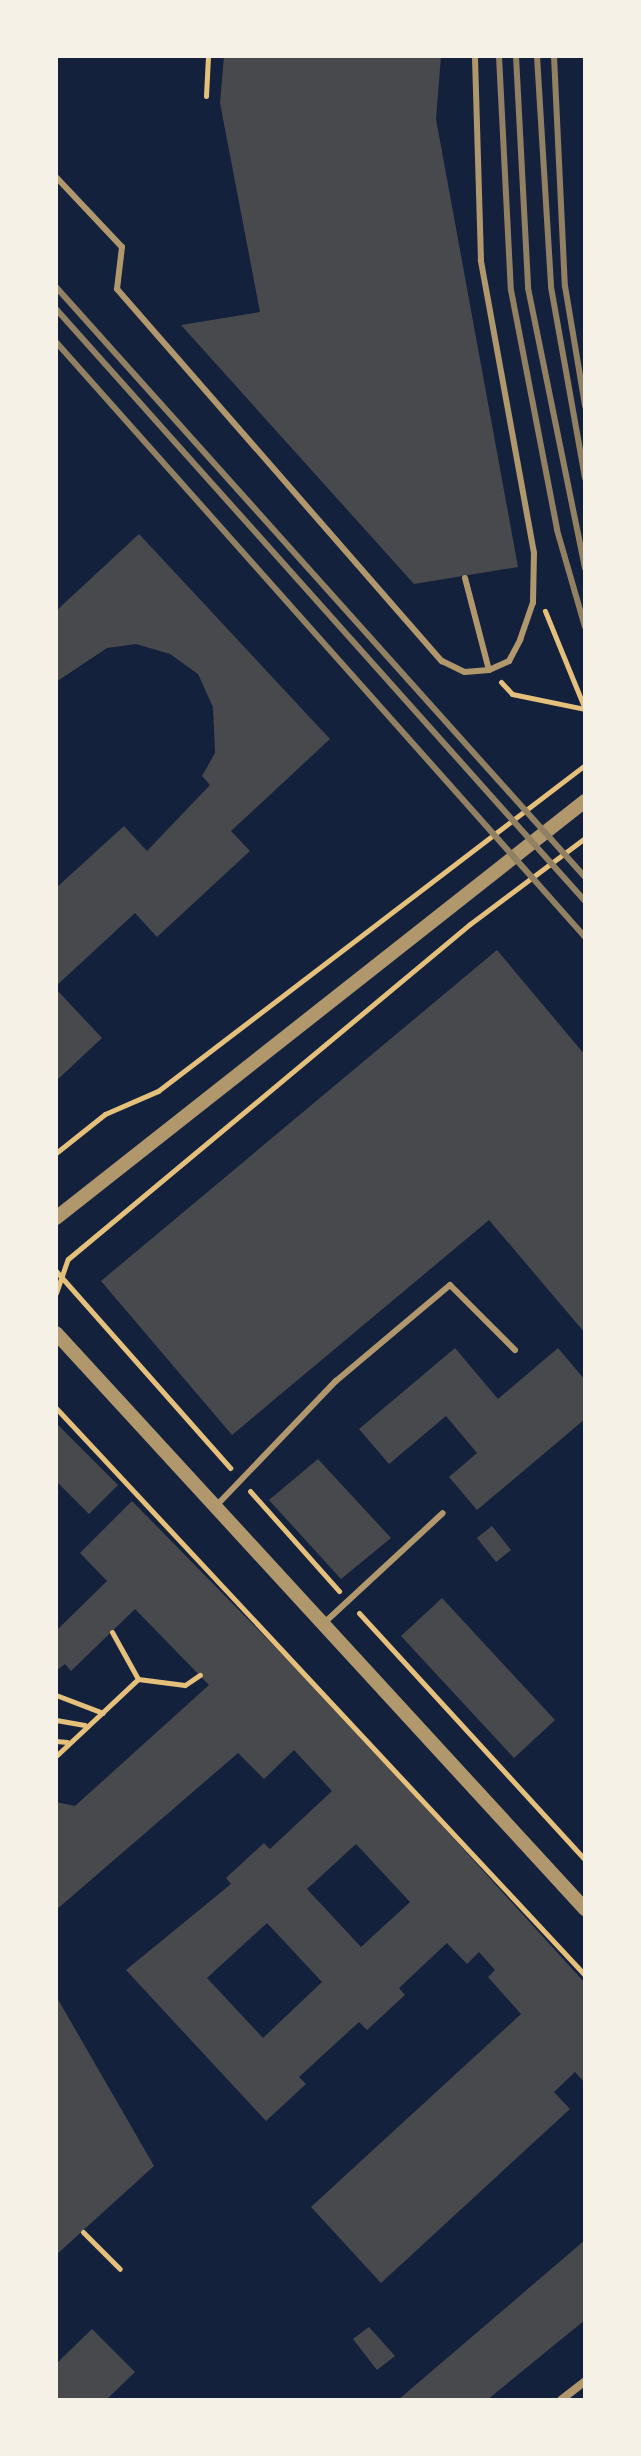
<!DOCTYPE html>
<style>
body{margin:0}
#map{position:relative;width:641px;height:2456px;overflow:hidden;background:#14213d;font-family:Spectral,serif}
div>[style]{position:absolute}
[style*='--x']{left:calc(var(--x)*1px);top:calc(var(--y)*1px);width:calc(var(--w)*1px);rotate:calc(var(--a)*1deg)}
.building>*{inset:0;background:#48494c}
.path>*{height:5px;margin:-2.5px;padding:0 2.5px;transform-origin:2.5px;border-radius:2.5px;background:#e5c07b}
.service>*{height:6px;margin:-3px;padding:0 3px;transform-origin:3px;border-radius:3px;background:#b1986c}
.minor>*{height:8px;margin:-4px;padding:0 4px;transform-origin:4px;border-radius:4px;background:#b1986c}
.tertiary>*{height:14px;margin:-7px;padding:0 7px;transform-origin:7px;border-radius:7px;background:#b1986c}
.rail>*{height:6px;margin:-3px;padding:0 3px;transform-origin:3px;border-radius:3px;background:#918062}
span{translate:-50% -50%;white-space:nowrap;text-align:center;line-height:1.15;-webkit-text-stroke:7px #f6f1e7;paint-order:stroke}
.frame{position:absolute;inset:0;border:58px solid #f6f1e7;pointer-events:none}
</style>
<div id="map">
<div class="building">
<i style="clip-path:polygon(224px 56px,441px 56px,436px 119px,518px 567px,414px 584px,181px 325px,260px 312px,220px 103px)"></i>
<i style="clip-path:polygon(139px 534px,330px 739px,231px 831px,250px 851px,157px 937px,135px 913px,56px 986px,56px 888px,124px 826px,147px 851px,210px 785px,202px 776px,215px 753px,213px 707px,198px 674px,170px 654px,136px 644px,107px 648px,56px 682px,56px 611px)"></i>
<i style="clip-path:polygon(497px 950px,585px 1055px,585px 1333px,489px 1220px,232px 1435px,101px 1281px)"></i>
<i style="clip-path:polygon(56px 989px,102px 1038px,56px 1081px)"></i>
<i style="clip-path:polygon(455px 1348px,498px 1399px,558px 1348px,585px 1380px,585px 1419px,477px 1510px,449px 1477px,477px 1453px,446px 1416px,389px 1464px,359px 1429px)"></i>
<i style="clip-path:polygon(56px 1423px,118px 1485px,89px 1514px,56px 1481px)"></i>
<i style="clip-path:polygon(318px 1459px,391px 1538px,341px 1579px,269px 1500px)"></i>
<i style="clip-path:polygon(evenodd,132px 1501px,336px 1709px,585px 1983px,585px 2083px,575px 2072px,554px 2092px,570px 2109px,381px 2283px,311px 2207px,521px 2014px,488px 1977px,495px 1970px,479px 1952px,467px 1964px,447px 1943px,399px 1988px,405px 1995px,367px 2030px,359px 2022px,299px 2077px,306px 2084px,266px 2121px,126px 1970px,231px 1884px,226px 1878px,264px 1843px,270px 1849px,332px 1791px,294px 1750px,264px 1779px,238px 1753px,56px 1910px,56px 1802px,75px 1806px,209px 1685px,135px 1609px,71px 1671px,65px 1664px,56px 1671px,56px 1631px,107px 1581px,80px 1553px,132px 1501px,356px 1844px,410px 1902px,361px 1947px,307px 1889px,356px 1844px,132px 1501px,267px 1923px,322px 1982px,263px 2038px,207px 1978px,267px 1923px)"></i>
<i style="clip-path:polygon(492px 1526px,511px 1550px,496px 1562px,477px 1538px)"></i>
<i style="clip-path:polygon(442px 1598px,555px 1720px,514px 1758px,401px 1636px)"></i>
<i style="clip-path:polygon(56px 1996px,154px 2166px,56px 2255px)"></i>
<i style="clip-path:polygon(585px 2240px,585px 2320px,487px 2400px,398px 2400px)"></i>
<i style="clip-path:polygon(369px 2327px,395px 2356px,377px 2370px,353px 2339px)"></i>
<i style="clip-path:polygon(92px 2329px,135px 2372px,106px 2400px,56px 2400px,56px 2364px)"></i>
</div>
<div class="path">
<i style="--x:206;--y:96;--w:40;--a:-87.1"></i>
<i style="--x:501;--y:682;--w:16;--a:47"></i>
<i style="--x:512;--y:694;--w:75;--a:11.6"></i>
<i style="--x:585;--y:709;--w:106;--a:-112.2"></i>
<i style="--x:56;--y:1153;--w:63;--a:-38.5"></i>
<i style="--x:105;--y:1114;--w:58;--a:-23.5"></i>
<i style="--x:158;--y:1091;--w:537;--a:-37.36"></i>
<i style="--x:56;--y:1271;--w:263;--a:48.5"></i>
<i style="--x:56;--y:1293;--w:36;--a:-71"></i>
<i style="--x:68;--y:1259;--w:523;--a:-39.81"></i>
<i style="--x:470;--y:924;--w:144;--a:-36.8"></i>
<i style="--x:56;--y:1408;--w:775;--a:46.99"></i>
<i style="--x:250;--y:1491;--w:134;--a:48.3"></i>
<i style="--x:359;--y:1613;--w:335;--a:47.5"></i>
<i style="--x:112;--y:1632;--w:54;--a:61"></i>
<i style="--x:56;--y:1695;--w:50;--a:21"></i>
<i style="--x:56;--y:1720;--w:29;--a:10"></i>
<i style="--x:56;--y:1741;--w:11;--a:5"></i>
<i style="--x:56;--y:1756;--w:112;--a:-43.2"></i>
<i style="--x:138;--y:1679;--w:47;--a:7.3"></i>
<i style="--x:185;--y:1685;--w:18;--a:-34"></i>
<i style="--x:83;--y:2232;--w:52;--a:45"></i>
</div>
<div class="service">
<i style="--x:56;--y:177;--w:96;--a:46.7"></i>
<i style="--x:122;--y:247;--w:42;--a:96.8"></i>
<i style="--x:117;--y:289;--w:494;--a:48.9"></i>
<i style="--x:442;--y:661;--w:25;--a:26"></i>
<i style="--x:465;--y:672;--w:24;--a:-5"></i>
<i style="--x:489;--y:670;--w:22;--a:-24"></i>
<i style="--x:509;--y:661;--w:24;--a:-62"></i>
<i style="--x:520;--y:640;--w:39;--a:-71"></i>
<i style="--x:533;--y:603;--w:50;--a:-88.9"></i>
<i style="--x:534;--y:553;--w:298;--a:-100.3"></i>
<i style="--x:481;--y:260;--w:204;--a:-91.7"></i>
<i style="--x:465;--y:578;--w:95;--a:75.4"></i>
<i style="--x:215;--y:1507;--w:175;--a:-46.2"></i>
<i style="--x:336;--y:1381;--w:149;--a:-40.1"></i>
<i style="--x:450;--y:1285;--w:92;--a:45"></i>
<i style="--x:323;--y:1624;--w:163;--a:-42.8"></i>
</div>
<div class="minor">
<i style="--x:561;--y:2400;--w:31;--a:-38"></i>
</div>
<div class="tertiary">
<i style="--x:56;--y:1218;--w:674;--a:-38.25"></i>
<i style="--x:56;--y:1333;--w:782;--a:47.44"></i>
</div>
<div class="rail">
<i style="--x:499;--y:56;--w:234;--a:87.1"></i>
<i style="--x:511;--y:290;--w:244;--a:79.1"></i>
<i style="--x:557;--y:530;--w:101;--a:73.9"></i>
<i style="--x:516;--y:56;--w:232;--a:87"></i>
<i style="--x:528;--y:288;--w:286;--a:78.5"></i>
<i style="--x:537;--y:56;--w:231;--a:86.5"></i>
<i style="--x:551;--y:287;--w:194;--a:79.9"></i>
<i style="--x:554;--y:56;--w:230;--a:87.3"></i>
<i style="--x:565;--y:286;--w:122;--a:80.5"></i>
<i style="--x:56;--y:287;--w:792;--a:48.12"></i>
<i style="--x:56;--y:309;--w:794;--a:48.22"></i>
<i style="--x:56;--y:342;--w:796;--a:48.36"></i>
</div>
<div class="frame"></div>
</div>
